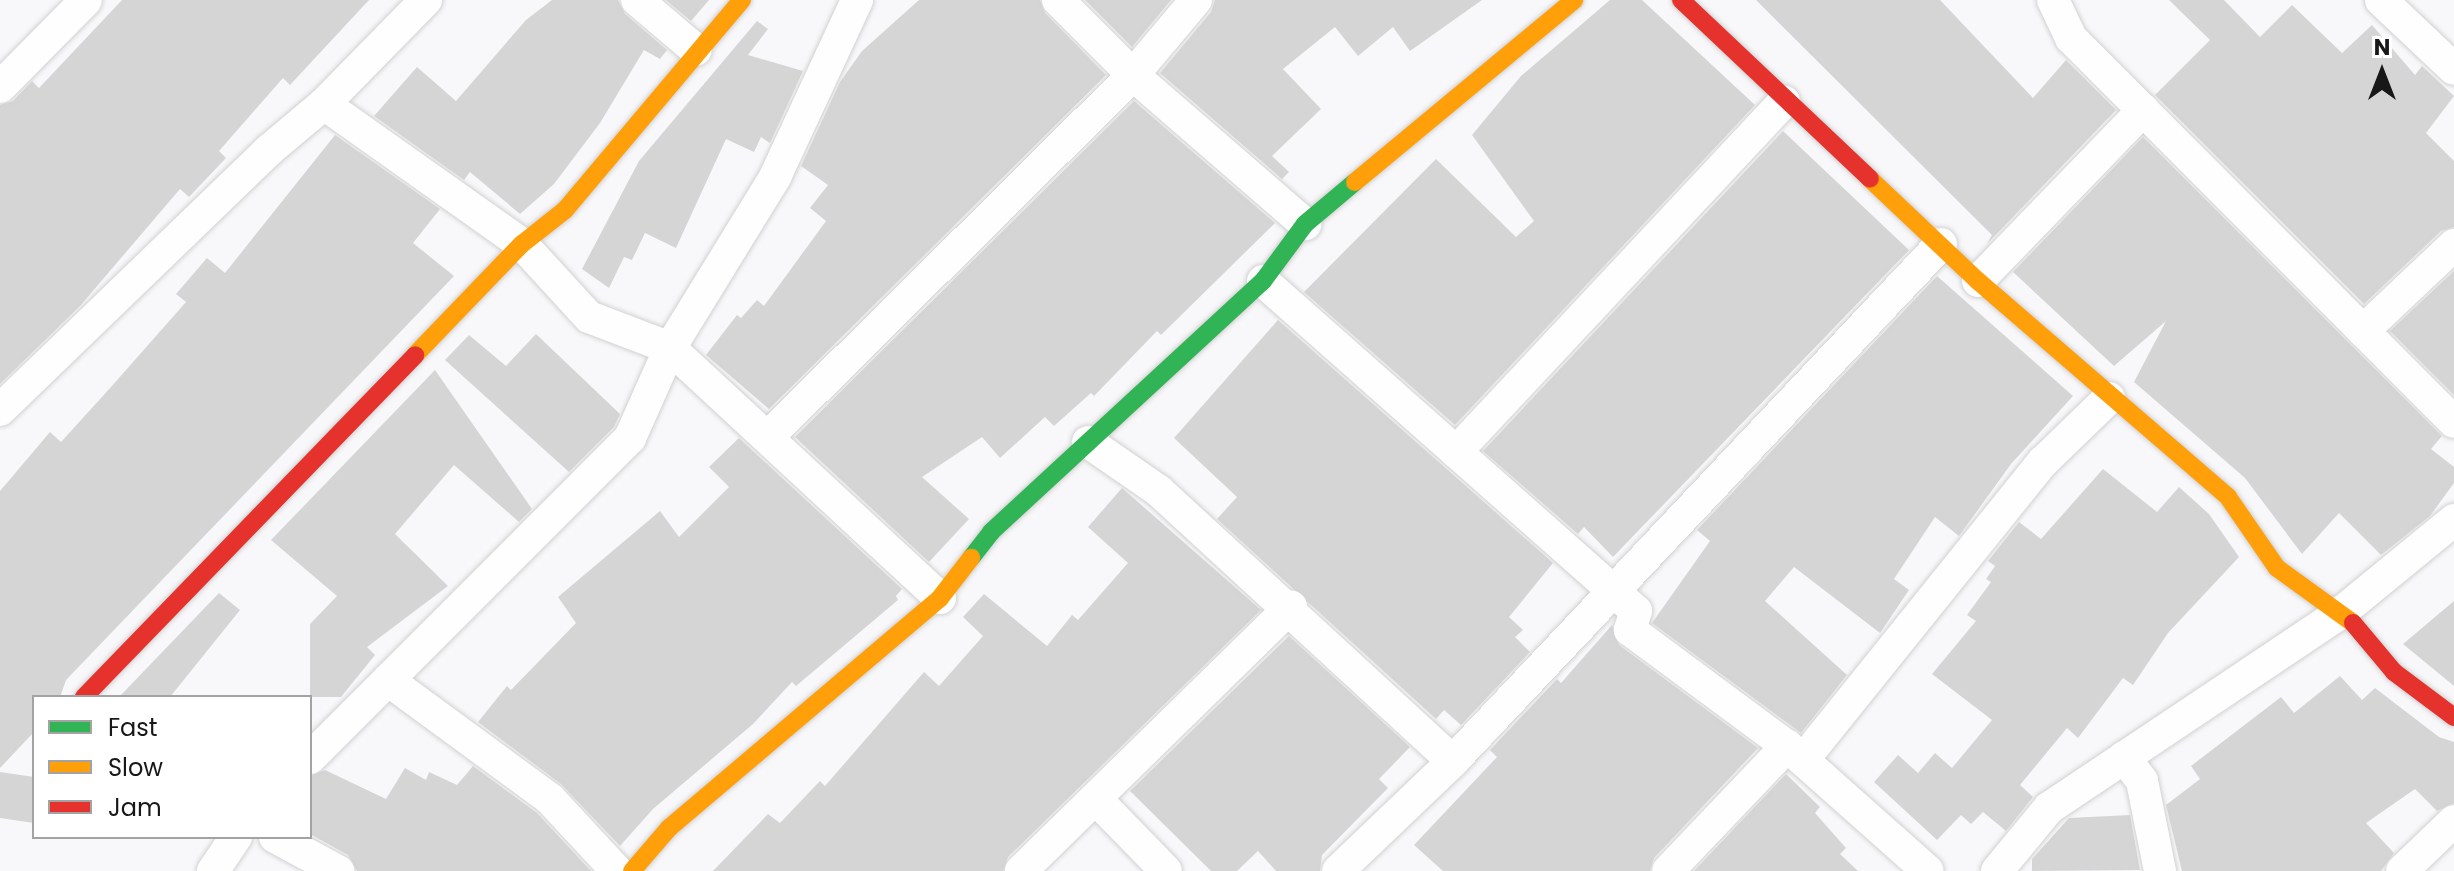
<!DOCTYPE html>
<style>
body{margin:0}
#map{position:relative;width:2454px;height:871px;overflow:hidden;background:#f8f7f9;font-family:Poppins,sans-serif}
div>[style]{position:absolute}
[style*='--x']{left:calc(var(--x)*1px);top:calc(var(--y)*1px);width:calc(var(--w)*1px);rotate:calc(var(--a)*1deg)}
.building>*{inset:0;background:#d6d5d6}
.roads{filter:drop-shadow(0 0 2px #d2d1d2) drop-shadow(0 0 2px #d2d1d2)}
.street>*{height:32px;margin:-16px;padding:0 16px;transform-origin:16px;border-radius:16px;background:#fefefe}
.fast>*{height:18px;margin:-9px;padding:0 9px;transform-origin:9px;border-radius:9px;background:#30b455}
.slow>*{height:18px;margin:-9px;padding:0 9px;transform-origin:9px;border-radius:9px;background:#ff9f0a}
.jam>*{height:18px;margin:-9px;padding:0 9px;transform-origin:9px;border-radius:9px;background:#e5322d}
span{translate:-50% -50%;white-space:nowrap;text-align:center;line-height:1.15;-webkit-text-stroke:6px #fff;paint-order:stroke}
.legend{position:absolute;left:32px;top:695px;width:280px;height:144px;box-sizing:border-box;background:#fff;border:2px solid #a3a3a3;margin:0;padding:10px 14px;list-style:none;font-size:24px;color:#191819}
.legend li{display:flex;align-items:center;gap:16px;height:40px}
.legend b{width:40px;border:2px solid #a3a3a3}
.north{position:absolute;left:2342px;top:32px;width:80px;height:80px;-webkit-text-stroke:6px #fff;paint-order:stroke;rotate:0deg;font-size:22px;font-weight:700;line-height:32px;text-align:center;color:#191819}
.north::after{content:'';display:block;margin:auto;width:28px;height:36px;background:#191819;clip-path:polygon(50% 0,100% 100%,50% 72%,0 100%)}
</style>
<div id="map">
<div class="building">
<i style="clip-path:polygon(122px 0,369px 0,290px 85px,283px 78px,219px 151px,226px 158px,189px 197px,180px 189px,80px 306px,0 384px,0 105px,13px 101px,32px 81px,39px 88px)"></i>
<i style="clip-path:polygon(552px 0,618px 0,625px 14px,667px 50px,660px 59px,644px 50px,600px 123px,554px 184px,520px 214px,470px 172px,464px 180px,374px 116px,417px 67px,456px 101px,526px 20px)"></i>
<i style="clip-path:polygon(666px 0,709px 0,691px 21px)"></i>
<i style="clip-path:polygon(919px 0,1040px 0,1045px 13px,1106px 75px,769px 409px,706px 355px,737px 315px,741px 318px,757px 300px,764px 306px,826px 221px,810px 208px,828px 185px,801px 166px,840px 82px,862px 51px)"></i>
<i style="clip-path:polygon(1085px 0,1171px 0,1132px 47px)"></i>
<i style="clip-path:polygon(1215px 0,1482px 0,1410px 51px,1393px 27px,1358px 56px,1335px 27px,1283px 69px,1321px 109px,1272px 156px,1289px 172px,1282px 179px,1160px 73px,1211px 12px)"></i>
<i style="clip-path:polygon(1610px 0,1642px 0,1755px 105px,1455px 425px,1304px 292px,1436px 159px,1516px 237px,1534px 221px,1472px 135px,1521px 76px)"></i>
<i style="clip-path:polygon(1756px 0,1940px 0,2033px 98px,2066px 60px,2116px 110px,1987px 244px,1992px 235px)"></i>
<i style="clip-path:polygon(2169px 0,2224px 0,2260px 37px,2292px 5px,2342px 53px,2372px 25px,2415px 75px,2422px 66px,2454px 96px,2426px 133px,2454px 161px,2454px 227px,2441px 231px,2364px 304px,2155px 95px,2210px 40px)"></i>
<i style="clip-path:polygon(757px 21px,768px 29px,748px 55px,803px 71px,770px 143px,761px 137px,754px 152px,726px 139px,676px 248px,645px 233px,632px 260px,624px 257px,609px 288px,582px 269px,639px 161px)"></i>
<i style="clip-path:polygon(1134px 101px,1275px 223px,1161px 335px,1157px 331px,1094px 396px,1091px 393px,1054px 426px,1045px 417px,1000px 458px,982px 437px,922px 477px,969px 519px,929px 562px,795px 437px)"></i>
<i style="clip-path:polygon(1783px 131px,1909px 250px,1613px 557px,1584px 527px,1578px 534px,1483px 451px)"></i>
<i style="clip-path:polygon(335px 135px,440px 209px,413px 243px,454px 276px,66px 680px,60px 697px,34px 697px,34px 732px,0 768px,0 491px,50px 432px,61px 442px,111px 387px,186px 302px,176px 294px,207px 258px,225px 273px)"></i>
<i style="clip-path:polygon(2143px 137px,2442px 436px,2431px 449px,2454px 467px,2454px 483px,2430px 516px,2381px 555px,2339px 513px,2302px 554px,2245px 478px,2134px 382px,2166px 321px,2114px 366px,2013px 272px)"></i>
<i style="clip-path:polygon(2454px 271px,2454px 395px,2390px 331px)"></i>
<i style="clip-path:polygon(1937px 276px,2073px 396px,2011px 464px,1959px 536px,1935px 517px,1894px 579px,1909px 590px,1880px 633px,1794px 567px,1765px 601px,1847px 675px,1801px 733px,1652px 623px,1710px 541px,1697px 530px)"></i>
<i style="clip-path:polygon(1278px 320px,1553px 563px,1509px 617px,1523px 630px,1515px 637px,1530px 652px,1461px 725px,1444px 710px,1436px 719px,1217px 519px,1237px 497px,1174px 438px)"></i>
<i style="clip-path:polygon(536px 334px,620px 414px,614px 427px,569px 472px,445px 360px,469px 335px,506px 366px)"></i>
<i style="clip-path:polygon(435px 370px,532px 509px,519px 522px,454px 465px,395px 534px,448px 586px,367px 647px,375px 655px,341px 697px,310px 697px,310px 624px,337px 596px,271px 540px)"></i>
<i style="clip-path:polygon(739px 438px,902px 589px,896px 596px,898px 600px,796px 686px,792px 682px,753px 724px,653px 809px,620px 846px,561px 784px,478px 722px,507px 686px,511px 690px,576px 623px,558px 597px,660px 511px,679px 537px,729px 487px,709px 467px)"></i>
<i style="clip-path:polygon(2103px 469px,2157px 512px,2179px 487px,2209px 514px,2239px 557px,2168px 633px,2133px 685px,2123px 678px,2078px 738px,2067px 728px,2020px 785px,2033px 797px,2006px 831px,1983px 812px,1971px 824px,1961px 815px,1937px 840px,1874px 782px,1898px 755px,1918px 773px,1935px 753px,1952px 768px,1992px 720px,1932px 674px,1976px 621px,1967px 615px,1991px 582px,1986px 579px,1995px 566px,1988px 561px,2019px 522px,2041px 539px)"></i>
<i style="clip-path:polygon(1122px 488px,1261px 610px,1008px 857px,1003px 871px,713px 871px,768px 814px,780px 823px,820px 781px,825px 786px,924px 672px,939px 686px,983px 636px,963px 617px,984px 594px,1047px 646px,1072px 615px,1078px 620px,1128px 563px,1088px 527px)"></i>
<i style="clip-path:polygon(219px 593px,240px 610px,170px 697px,119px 697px)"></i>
<i style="clip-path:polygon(2454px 601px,2454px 686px,2403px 644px)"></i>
<i style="clip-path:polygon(1612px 625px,1619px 645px,1758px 748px,1654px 858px,1650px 871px,1443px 871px,1414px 845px,1497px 757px,1490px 750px,1557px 679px,1561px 683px)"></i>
<i style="clip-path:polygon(1289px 636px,1410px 747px,1379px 779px,1388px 788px,1322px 855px,1320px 871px,1276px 871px,1258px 851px,1237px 871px,1211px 871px,1130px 791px)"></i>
<i style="clip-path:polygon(2340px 676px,2362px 700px,2375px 688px,2439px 737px,2454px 742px,2454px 803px,2437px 811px,2415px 789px,2366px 823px,2394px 853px,2381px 871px,2182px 871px,2166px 805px,2200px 779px,2191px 766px,2281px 697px,2294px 713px)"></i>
<i style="clip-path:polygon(473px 766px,537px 813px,591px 871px,357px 871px,348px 855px,310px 834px,310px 776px,325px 770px,386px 799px,405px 768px,426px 780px,429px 772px,457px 785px)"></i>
<i style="clip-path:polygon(0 772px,34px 777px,34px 823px,0 818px)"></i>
<i style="clip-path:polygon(1786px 774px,1820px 807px,1815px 813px,1846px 848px,1840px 854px,1858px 871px,1694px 871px)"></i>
<i style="clip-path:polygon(2130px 815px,2140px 870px,2032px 871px,2032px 859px,2069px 818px)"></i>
</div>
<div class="roads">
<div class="street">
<i style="--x:637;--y:0;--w:77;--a:40.3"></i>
<i style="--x:1058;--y:0;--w:106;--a:45"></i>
<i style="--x:1133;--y:75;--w:98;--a:-50"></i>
<i style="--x:2053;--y:0;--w:42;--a:64.7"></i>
<i style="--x:2071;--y:38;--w:542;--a:45.07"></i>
<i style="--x:2381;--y:0;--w:100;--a:43.4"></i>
<i style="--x:0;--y:87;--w:122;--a:-45.3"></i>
<i style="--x:324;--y:104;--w:242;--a:35.3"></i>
<i style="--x:522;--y:244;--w:99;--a:47.5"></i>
<i style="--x:589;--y:317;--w:87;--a:20.9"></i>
<i style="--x:670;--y:348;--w:368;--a:42.8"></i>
<i style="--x:1263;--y:281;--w:498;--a:41.5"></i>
<i style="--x:1636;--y:611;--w:20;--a:108"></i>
<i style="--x:1630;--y:630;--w:195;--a:36.5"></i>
<i style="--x:1787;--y:746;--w:188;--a:41.6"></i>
<i style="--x:1978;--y:281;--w:238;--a:-46"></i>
<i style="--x:2363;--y:331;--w:125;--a:-43.4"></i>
<i style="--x:0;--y:410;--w:373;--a:-44"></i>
<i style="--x:268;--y:151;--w:73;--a:-40"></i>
<i style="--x:324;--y:104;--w:146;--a:-45.6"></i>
<i style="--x:768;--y:437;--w:514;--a:-44.76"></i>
<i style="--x:1133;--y:75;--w:228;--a:40.9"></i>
<i style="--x:1088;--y:442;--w:86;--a:34.6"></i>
<i style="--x:1159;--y:491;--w:399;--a:42.6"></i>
<i style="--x:1456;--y:452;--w:480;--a:-46.9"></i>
<i style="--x:388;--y:680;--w:201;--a:36.3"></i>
<i style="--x:550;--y:799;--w:98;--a:47.1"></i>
<i style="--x:2124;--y:757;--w:30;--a:53"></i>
<i style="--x:2142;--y:781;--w:92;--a:78.7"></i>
<i style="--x:310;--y:758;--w:453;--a:-45"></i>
<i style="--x:630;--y:438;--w:98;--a:-66"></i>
<i style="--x:670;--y:348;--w:201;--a:-58.4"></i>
<i style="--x:775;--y:177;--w:195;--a:-65.1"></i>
<i style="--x:1803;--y:760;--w:383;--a:-51.2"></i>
<i style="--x:2043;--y:462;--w:92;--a:-44.1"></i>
<i style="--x:1096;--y:799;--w:100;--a:45.8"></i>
<i style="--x:275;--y:837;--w:72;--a:28.4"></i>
<i style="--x:213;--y:871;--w:41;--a:-55.9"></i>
<i style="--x:1021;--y:871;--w:378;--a:-44.4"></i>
<i style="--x:1338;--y:871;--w:159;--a:-43.7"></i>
<i style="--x:1453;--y:761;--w:711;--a:-46.65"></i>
<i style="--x:1668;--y:871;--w:173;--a:-46.4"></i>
<i style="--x:1997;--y:871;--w:82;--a:-50.5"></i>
<i style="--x:2049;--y:808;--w:354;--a:-33.8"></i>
<i style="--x:2343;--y:611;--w:144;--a:-39.3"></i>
<i style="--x:2402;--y:871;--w:72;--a:-43.9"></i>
</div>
<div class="fast">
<i style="--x:971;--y:558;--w:33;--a:-52"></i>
<i style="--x:991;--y:532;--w:370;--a:-42.7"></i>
<i style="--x:1263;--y:281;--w:71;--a:-53.6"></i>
<i style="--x:1305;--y:224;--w:65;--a:-40"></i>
</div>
<div class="slow">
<i style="--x:1870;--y:179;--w:149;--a:43.4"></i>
<i style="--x:1978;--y:281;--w:330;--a:40.8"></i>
<i style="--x:2228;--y:497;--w:86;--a:55.4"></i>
<i style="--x:2277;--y:568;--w:94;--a:35.9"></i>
<i style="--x:1355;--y:182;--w:285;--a:-39.7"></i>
<i style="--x:415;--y:355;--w:154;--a:-46.1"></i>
<i style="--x:522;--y:244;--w:55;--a:-38.3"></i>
<i style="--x:565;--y:210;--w:275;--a:-49.9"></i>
<i style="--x:632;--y:871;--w:57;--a:-49.3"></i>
<i style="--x:669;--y:828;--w:355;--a:-40.3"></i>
<i style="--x:940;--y:598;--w:51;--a:-52.2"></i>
</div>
<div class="jam">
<i style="--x:1681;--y:0;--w:260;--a:43.4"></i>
<i style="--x:2353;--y:623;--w:64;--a:50.1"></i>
<i style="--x:2394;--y:672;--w:75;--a:36.9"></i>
<i style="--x:84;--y:697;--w:476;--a:-45.9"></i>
</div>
</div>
<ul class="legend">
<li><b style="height:10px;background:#30b455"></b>Fast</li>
<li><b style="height:10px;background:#ff9f0a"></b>Slow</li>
<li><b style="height:10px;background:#e5322d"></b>Jam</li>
</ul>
<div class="north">N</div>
</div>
